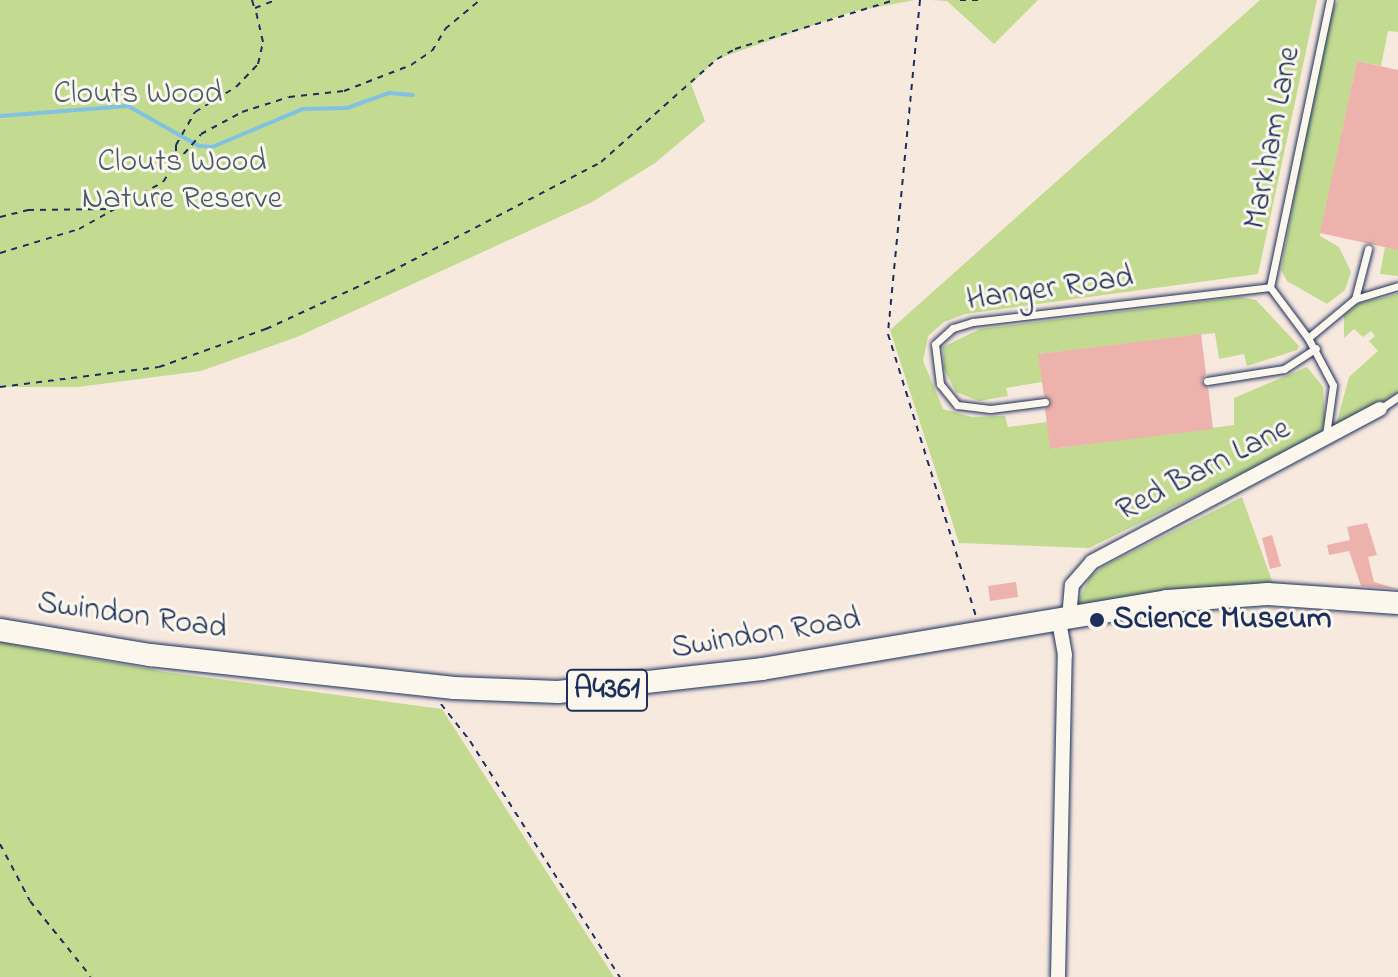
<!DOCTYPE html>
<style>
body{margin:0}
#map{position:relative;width:1398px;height:977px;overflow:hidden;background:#f8e9df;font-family:"Indie Flower",sans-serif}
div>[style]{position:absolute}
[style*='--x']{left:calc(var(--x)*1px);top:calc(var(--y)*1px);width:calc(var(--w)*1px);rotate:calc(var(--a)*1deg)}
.green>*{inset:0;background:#c2db91}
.stream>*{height:4px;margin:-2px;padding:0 2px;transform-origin:2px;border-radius:2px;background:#82c1e2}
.building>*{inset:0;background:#edb2ac}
.path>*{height:2px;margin-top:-1px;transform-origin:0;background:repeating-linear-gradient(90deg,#1b2f5e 0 6px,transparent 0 12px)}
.roads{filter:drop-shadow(0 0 2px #1b2f5e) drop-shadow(0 0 2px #1b2f5e)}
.service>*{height:7px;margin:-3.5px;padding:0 3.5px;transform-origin:3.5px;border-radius:3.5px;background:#fbf7ec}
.minor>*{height:14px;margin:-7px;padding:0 7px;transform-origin:7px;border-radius:7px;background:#fbf7ec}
.primary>*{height:22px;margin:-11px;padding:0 11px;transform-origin:11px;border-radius:11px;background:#fbf7ec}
.dots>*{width:22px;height:22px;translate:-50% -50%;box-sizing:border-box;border:4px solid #fbf7ec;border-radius:50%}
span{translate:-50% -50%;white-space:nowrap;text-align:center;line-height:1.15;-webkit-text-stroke:6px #fbf7ec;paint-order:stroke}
.shield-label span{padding:2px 6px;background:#fbf7ec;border:2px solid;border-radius:6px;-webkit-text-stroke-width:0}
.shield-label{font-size:30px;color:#1b2f5e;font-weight:700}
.park-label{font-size:32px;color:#455a6b}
.street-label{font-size:32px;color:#1b2f5e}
.poi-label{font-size:32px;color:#1b2f5e;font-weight:700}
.left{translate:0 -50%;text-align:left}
</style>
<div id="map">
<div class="green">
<i style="clip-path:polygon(0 0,915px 0,851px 12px,717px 59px,691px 84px,705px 121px,655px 163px,592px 202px,297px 337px,201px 371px,78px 387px,0 387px)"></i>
<i style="clip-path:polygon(931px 0,1038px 0,994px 44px,947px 1px)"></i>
<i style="clip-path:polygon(1260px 0,1317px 0,1258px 274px,965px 314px,944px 322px,928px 336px,923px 361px,943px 409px,972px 417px,1005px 416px,1008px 427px,1047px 422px,1051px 449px,1234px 425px,1234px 398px,1307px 367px,1323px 387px,1325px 423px,1318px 436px,1089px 548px,959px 543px,890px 330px)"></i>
<i style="clip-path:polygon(1338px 0,1398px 0,1398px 32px,1388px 31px,1381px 66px,1357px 61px,1320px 236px,1339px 247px,1351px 272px,1345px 290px,1327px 304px,1287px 281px,1281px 270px,1326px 23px)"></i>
<i style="clip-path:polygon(1385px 247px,1398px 250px,1398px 276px,1380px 274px)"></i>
<i style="clip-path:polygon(1398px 294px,1398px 393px,1335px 429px,1349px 377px,1378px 351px,1369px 341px,1375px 336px,1371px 331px,1363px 337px,1354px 329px,1344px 338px,1344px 315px,1360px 303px)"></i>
<i style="clip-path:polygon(1240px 297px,1256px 300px,1299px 346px,1297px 350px,1247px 366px,1244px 354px,1219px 359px,1215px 333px,1039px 354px,1042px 382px,1006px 388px,1008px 396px,979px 401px,956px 392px,944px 369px,943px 347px,980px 329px)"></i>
<i style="clip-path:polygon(1242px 497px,1272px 581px,1292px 587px,1084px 607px,1078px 602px,1090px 577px,1104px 566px)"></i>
<i style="clip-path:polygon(0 642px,166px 672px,442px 709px,614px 977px,0 977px)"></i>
</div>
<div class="stream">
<i style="--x:0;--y:116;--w:128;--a:-4.5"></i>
<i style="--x:128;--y:106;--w:81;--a:29.4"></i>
<i style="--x:199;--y:146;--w:13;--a:4"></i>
<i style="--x:212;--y:147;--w:99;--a:-22.7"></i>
<i style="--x:303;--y:109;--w:44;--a:-1.3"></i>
<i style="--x:347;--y:108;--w:45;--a:-19.7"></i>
<i style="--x:389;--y:93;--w:24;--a:5"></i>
</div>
<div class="building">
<i style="clip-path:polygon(1357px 61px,1398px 70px,1398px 250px,1320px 233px)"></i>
<i style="clip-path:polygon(1201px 334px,1206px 374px,1201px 381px,1208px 387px,1213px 429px,1050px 449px,1045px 409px,1051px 402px,1044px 396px,1038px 354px)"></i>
<i style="clip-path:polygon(1367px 523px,1377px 555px,1368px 557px,1374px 582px,1398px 589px,1361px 586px,1349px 551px,1329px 555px,1327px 545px,1350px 540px,1347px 527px)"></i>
<i style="clip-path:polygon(1272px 535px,1281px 566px,1270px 569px,1262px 538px)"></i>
<i style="clip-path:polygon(1016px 582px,1018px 597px,990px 601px,988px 586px)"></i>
</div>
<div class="path">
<i style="--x:252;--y:0;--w:7;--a:74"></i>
<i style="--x:920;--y:0;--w:336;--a:95.5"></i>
<i style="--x:888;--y:334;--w:295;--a:72.7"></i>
<i style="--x:960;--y:0;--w:19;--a:0"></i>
<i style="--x:176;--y:163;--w:38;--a:-49"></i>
<i style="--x:201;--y:134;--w:47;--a:-28.2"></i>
<i style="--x:242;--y:112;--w:49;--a:-17.7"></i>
<i style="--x:289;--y:97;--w:55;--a:-6.2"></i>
<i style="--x:344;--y:91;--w:72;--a:-21.2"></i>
<i style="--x:411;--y:65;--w:25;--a:-34"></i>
<i style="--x:432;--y:51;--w:26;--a:-59"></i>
<i style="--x:445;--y:29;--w:45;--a:-39.6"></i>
<i style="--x:0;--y:217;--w:29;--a:-14"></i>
<i style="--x:28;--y:210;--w:85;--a:-0.7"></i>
<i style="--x:0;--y:253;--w:83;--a:-16.9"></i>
<i style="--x:79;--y:229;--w:96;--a:-29.2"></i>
<i style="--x:163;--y:182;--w:23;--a:-56"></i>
<i style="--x:176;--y:163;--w:18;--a:-90"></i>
<i style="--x:176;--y:145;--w:38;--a:-60"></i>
<i style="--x:195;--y:112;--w:48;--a:-31.4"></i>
<i style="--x:236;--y:87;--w:32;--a:-46"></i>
<i style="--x:258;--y:64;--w:23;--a:-77"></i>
<i style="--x:263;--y:42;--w:35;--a:-103"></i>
<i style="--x:255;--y:8;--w:22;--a:-21"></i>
<i style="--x:0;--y:387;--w:160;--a:-7.2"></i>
<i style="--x:159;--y:367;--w:114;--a:-19.6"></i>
<i style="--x:266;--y:329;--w:136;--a:-24.7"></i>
<i style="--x:390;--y:272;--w:238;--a:-27.5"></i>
<i style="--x:601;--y:162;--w:155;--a:-41.6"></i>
<i style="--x:717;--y:59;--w:21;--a:-29"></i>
<i style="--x:735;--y:49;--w:166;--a:-17.1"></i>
<i style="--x:441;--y:704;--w:47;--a:51.9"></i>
<i style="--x:470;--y:741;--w:280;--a:57.6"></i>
<i style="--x:0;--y:844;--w:64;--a:62.2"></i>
<i style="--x:30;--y:901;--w:97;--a:51.2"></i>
</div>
<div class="roads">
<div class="service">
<i style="--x:1270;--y:287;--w:293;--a:-78.2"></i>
<i style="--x:1270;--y:287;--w:64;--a:53.3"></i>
<i style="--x:1355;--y:299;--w:52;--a:-75.4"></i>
<i style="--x:1207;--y:381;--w:78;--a:-8.9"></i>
<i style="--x:1284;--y:369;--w:38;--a:-33"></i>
<i style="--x:1045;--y:402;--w:55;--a:172.7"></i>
<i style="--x:990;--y:409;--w:33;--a:-173"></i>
<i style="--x:957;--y:405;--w:27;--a:-129"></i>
<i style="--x:940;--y:384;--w:40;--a:-97.1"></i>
<i style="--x:935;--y:344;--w:24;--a:-42"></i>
<i style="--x:953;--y:328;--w:21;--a:-17"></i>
<i style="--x:973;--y:322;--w:299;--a:-6.7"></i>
<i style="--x:1380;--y:409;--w:22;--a:-34"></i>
<i style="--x:1326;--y:435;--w:50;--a:-82"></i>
<i style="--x:1333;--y:385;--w:53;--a:-118"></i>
<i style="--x:1308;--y:338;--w:61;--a:-39.7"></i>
<i style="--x:1355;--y:299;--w:45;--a:-16.8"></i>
</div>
<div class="minor">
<i style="--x:1069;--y:618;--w:33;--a:-85"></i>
<i style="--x:1072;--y:585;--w:30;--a:-49"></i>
<i style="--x:1092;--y:562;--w:326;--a:-28"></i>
<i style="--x:1058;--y:977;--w:322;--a:-88.8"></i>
<i style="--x:1065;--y:655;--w:36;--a:-100"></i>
</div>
<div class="primary">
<i style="--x:0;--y:630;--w:152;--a:9.5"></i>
<i style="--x:150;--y:655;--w:306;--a:6.2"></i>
<i style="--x:454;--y:688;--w:104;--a:2.2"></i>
<i style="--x:558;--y:692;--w:205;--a:-6.4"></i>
<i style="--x:762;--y:669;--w:411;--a:-9.5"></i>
<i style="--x:1167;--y:601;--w:101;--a:-4"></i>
<i style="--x:1268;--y:594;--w:130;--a:4"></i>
</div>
</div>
<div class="dots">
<i style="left:1097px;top:620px;background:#1b2f5e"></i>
</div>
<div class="shield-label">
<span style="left:607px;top:690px">A4361</span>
</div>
<div class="park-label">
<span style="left:138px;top:95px">Clouts Wood</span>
<span style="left:182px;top:182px">Clouts Wood<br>Nature Reserve</span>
</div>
<div class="street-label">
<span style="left:1274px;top:138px;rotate:-79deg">Markham Lane</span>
<span style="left:1050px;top:290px;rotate:-8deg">Hanger Road</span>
<span style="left:1204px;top:471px;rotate:-27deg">Red Barn Lane</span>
<span style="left:132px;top:617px;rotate:8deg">Swindon Road</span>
<span style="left:766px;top:635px;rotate:-9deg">Swindon Road</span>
</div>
<div class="poi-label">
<span class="left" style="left:1113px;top:620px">Science Museum</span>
</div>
</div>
